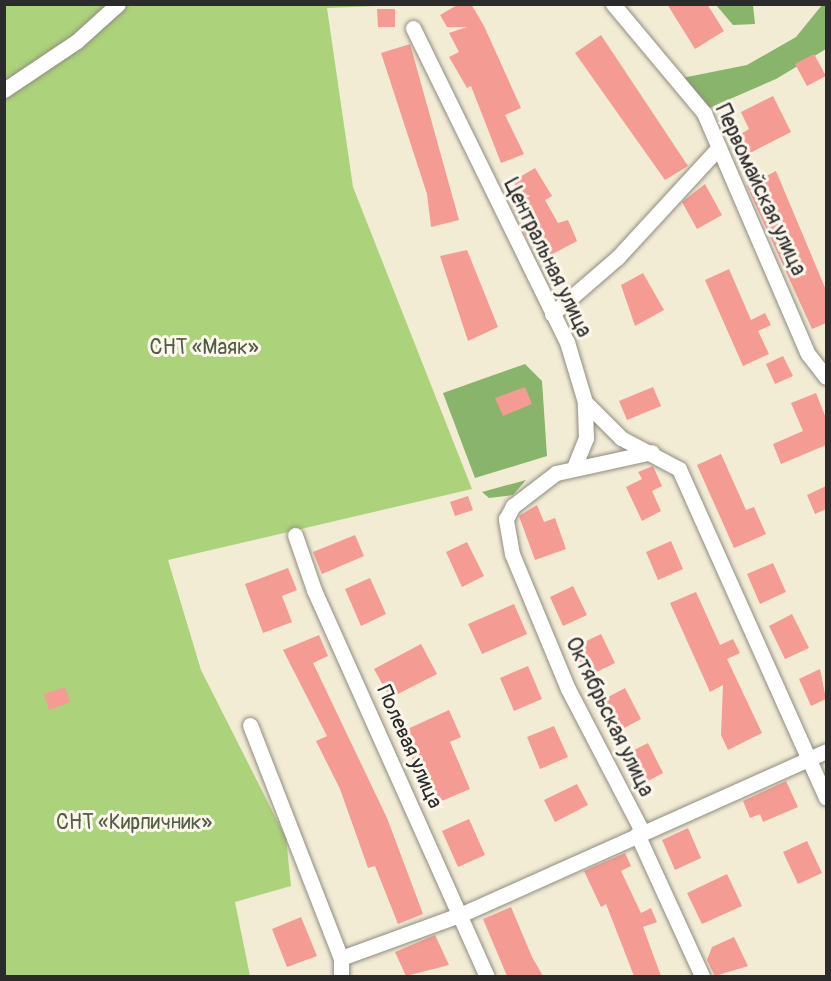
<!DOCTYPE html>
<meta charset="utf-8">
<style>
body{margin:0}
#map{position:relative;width:831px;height:981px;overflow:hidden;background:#f3ecd5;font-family:Pangolin,sans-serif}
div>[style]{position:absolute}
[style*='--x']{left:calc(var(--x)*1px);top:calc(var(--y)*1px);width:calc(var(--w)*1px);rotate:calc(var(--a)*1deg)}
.green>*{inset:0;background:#acd27b}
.forest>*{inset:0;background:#89b46b}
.building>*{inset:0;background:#f49b93}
.roads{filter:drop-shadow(0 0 2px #8f8c80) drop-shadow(0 0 2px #8f8c80)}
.minor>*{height:15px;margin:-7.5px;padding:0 7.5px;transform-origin:7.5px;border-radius:7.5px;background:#fff}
span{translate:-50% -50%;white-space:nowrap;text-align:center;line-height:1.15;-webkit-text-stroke:6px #fbf7ec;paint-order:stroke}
.street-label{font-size:21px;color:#2b2b2b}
.park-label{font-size:21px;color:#525d43}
.frame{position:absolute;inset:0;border:6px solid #2b2b2b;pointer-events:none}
</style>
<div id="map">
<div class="green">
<i style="clip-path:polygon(5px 5px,403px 5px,327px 8px,353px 187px,472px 489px,168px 560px,201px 670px,286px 838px,291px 886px,235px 902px,250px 976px,5px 976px)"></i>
</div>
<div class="forest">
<i style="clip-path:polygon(716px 5px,753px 5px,755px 24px,733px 25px)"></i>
<i style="clip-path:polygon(822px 5px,826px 5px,826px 49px,776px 79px,707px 109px,682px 78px,747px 65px,796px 37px)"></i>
<i style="clip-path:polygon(525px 364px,542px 381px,547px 456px,475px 478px,443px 393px)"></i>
<i style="clip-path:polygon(526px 480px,513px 495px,489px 498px,482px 492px)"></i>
</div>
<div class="building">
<i style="clip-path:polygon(459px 4px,471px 4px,484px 26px,521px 108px,505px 115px,524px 154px,501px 163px,471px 86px,467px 88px,449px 57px,459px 52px,449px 33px,467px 27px,447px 27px,440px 15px)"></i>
<i style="clip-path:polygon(667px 4px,707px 4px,724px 31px,695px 49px)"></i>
<i style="clip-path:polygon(377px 9px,395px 9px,395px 27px,378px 27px)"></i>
<i style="clip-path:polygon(601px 35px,688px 166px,665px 180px,575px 53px)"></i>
<i style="clip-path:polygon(410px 44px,459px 220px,431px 227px,427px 194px,381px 53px)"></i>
<i style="clip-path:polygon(814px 54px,826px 76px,807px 86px,795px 64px)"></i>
<i style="clip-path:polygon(773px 96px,791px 132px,748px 154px,739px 135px,749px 129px,741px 112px)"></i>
<i style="clip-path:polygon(535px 168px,552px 196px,545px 200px,558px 223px,568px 220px,577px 241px,549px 256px,538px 235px,528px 240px,523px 229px,534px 223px,513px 181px)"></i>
<i style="clip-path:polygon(776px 171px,826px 290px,826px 323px,812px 329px,747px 186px)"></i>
<i style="clip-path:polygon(705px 184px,722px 215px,697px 229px,682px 202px)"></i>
<i style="clip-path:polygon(467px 250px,498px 327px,468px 341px,440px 256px)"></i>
<i style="clip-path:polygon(729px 269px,751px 320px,765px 313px,771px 325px,758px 331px,769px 354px,743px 366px,705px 280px)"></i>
<i style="clip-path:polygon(643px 273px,664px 310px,635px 326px,621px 285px)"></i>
<i style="clip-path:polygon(783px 356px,793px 376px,775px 384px,766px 364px)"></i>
<i style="clip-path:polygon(525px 387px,532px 404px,503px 416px,495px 398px)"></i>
<i style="clip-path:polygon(653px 387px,661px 406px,627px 420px,619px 401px)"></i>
<i style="clip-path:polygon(816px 393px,826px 418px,826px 445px,781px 464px,773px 444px,803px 431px,791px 403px)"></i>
<i style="clip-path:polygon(721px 454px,746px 510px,754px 507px,766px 534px,734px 548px,697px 465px)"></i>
<i style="clip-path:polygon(653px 466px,662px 486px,652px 491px,661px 511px,642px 521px,626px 487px,642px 479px,638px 472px)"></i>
<i style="clip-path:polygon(826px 486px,826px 509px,815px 514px,807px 495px)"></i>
<i style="clip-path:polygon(468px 496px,473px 510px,455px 516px,450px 502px)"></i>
<i style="clip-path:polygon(537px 505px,544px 522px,555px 518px,566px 549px,535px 560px,519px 516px)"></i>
<i style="clip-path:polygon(355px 535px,364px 556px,322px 574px,313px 552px)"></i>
<i style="clip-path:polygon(671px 541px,683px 569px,658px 580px,646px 552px)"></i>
<i style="clip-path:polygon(467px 542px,484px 576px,462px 587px,446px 552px)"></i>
<i style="clip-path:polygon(773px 563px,786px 592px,760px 604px,747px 574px)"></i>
<i style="clip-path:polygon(288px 568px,297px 590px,282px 596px,292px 622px,263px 633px,245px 584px)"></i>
<i style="clip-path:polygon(370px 578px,386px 614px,361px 626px,345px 589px)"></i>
<i style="clip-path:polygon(573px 586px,587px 615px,563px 626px,550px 597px)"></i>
<i style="clip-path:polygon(696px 592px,720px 645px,733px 639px,740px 653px,727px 659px,762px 733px,728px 750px,721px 735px,723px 685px,710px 692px,670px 603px)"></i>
<i style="clip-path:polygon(514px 604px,527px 634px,482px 654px,468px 624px)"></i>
<i style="clip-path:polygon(792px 614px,809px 648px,785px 659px,769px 626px)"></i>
<i style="clip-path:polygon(601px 634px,615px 663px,586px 677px,572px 648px)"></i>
<i style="clip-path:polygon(319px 635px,328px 656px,313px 663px,387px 818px,423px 914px,398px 924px,375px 866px,368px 868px,340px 789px,316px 741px,327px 736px,283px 650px)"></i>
<i style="clip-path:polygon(421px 644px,437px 674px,390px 698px,374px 669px)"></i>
<i style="clip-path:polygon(528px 666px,542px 699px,514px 711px,500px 678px)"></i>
<i style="clip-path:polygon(820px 669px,826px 699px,811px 706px,799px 679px)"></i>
<i style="clip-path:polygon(65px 687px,70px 702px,49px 710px,44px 694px)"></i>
<i style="clip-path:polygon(625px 688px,641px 719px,613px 734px,597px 703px)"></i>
<i style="clip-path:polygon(449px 710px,461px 737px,450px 742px,470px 789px,432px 805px,401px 732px)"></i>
<i style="clip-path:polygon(554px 726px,568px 757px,540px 769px,527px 737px)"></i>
<i style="clip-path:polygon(648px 743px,663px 773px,637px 787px,622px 756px)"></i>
<i style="clip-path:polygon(786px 781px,798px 807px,763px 822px,760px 814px,750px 818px,743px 801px)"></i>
<i style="clip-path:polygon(577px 784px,588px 805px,555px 822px,544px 800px)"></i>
<i style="clip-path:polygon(469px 819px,485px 855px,458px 867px,442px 831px)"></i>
<i style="clip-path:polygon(688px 828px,701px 858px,675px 870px,662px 840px)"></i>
<i style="clip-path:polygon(807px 841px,822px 873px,798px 884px,783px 852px)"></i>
<i style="clip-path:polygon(625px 853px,631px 866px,621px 871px,641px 913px,651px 908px,657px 922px,643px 927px,661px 976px,634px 976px,606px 904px,601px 907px,584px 871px)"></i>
<i style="clip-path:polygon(727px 874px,742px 906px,702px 924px,687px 893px)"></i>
<i style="clip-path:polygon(511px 907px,532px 957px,543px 976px,507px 976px,483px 919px)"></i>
<i style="clip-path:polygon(301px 917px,317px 956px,287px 967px,272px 929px)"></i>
<i style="clip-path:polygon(435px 935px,449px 965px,406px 976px,395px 952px)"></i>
<i style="clip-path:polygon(734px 937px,748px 966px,715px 976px,707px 960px,712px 947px)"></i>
</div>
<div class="roads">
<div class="minor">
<i style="--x:613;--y:4;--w:142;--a:50.1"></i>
<i style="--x:704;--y:113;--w:262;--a:66.7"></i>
<i style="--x:808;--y:354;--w:29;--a:52"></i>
<i style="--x:413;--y:28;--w:350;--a:63.9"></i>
<i style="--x:567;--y:342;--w:63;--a:73.3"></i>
<i style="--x:585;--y:402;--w:51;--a:45"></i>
<i style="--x:621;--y:438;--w:66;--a:28.1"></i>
<i style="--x:679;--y:469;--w:360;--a:65.9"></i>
<i style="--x:4;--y:90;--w:88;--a:-33.9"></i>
<i style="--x:77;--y:41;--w:55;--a:-42.1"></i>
<i style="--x:552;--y:314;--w:87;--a:-40.8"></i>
<i style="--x:618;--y:257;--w:149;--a:-47.4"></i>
<i style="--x:575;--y:465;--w:29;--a:-68"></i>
<i style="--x:586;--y:438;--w:36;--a:-92"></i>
<i style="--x:295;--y:535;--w:58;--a:70.9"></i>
<i style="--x:314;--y:590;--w:423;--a:65.9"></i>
<i style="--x:250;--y:725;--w:250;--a:68.7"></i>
<i style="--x:341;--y:958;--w:18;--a:90"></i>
<i style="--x:642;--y:831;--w:160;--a:-117.5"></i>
<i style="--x:568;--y:689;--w:146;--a:-112.5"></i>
<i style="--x:512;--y:554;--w:36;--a:-100"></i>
<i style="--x:506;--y:519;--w:15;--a:-62"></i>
<i style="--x:513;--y:506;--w:54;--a:-37.5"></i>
<i style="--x:556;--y:473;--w:98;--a:-12.3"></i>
<i style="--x:637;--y:834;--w:156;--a:65.4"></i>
<i style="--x:341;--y:958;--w:129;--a:-20"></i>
<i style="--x:462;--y:914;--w:399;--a:-24.1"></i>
</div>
</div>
<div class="street-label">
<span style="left:760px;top:190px;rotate:65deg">Первомайская улица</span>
<span style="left:547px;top:258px;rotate:64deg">Центральная улица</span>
<span style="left:609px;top:717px;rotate:64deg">Октябрьская улица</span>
<span style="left:409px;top:747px;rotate:66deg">Полевая улица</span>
</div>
<div class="park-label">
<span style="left:204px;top:348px">СНТ «Маяк»</span>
<span style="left:134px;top:823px">СНТ «Кирпичник»</span>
</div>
<div class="frame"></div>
</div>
